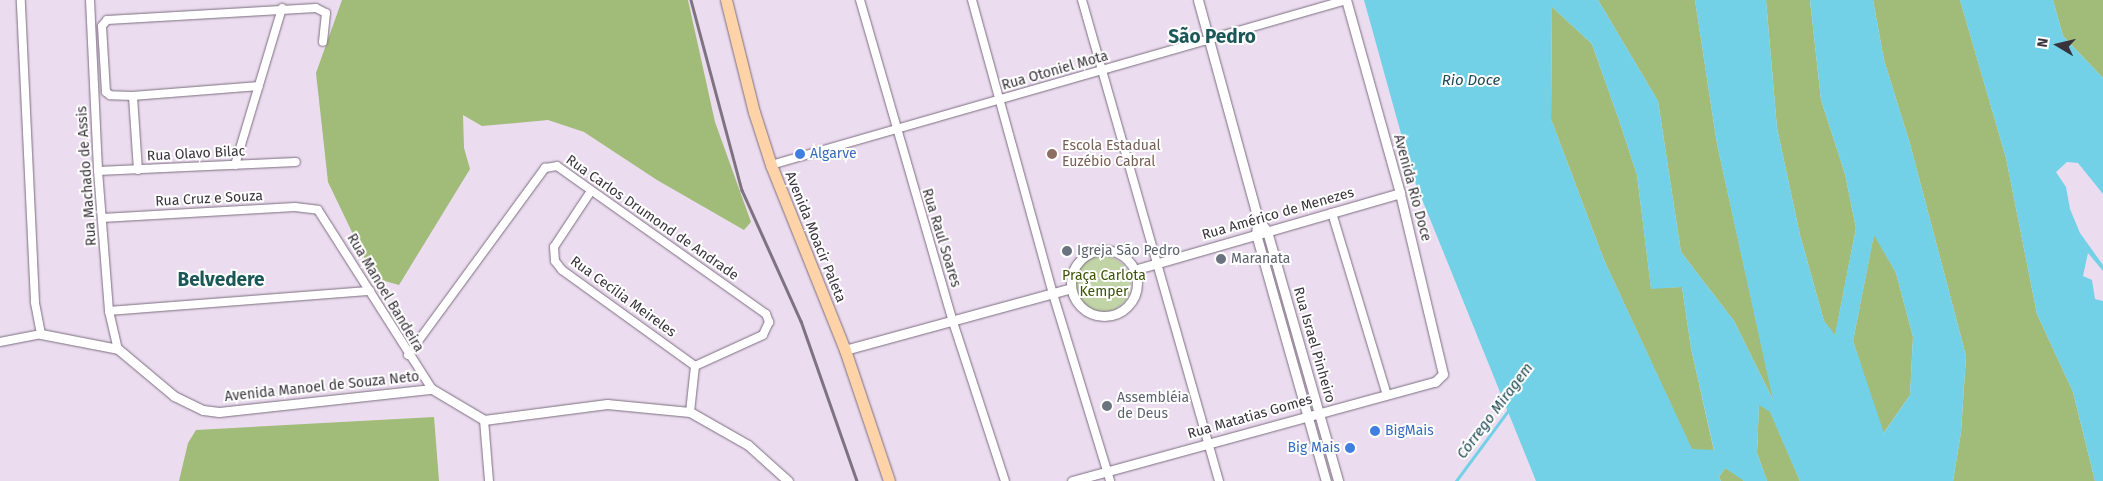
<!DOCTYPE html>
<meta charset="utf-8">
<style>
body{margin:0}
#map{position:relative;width:2103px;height:481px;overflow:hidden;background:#ecdcf0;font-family:"Fira Sans",sans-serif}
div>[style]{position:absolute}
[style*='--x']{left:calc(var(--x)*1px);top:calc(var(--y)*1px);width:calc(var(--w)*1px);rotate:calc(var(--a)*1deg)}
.green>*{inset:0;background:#c1d4a6}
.round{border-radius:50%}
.forest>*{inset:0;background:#a1bb78}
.water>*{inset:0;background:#72d1e7}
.stream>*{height:2.5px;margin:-1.25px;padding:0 1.25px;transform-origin:1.25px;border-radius:1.25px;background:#72d1e7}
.roads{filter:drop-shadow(0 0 1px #7b6d7f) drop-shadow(0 0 1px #7b6d7f)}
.minor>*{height:8px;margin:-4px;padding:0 4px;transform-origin:4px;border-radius:4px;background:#fff}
.tertiary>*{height:9px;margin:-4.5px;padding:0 4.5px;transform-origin:4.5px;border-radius:4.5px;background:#fff}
.tertiary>.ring{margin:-4.5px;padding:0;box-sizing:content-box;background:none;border:9px solid #fff;border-radius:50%}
.primary>*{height:11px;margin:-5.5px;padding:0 5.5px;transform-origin:5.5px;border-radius:5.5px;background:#ffd3a8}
.rail>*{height:2.5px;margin:-1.25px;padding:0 1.25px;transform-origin:1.25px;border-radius:1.25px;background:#7e7481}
.dots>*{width:14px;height:14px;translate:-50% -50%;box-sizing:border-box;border:2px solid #fff;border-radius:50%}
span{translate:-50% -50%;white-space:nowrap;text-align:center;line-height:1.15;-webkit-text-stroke:4px #fff;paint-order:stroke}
.street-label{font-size:14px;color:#39333b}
.education-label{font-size:14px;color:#785e54}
.left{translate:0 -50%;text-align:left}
.shop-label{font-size:14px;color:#366cbe}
.right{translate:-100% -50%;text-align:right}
.worship-label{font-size:14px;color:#5b616d}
.park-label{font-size:14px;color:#3c5307}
.water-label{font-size:15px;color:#204b55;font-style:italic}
.district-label{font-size:19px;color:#1b5757;font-weight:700}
.north{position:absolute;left:2033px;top:20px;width:50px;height:50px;-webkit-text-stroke:4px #fff;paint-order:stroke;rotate:279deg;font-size:14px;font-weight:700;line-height:20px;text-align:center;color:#39333b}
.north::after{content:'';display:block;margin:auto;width:18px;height:22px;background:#39333b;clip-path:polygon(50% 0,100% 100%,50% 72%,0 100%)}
</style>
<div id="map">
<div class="green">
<i class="round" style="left:1075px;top:256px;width:56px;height:56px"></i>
</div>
<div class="forest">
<i style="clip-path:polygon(342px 0,688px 0,715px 122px,751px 222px,744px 230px,657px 180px,584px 132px,548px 120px,482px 126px,463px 115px,464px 148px,470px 169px,399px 285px,374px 278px,328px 182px,316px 73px)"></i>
<i style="clip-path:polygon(1598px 0,1695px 0,1717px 144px,1774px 402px,1734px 321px,1681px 252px,1658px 101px)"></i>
<i style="clip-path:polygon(1766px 0,1810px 0,1821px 100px,1845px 174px,1856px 228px,1835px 336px,1824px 321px,1800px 235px,1777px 128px)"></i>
<i style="clip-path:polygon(1873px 0,1960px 0,2006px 158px,2037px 314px,2073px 392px,2095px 481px,1953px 481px,1961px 432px,1966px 356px,1910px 144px,1884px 60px)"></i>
<i style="clip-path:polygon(2053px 0,2103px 0,2103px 78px,2063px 36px)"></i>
<i style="clip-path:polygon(1552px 7px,1592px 44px,1620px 123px,1637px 175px,1651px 288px,1682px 287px,1691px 348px,1714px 451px,1692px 450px,1604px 260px,1551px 119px)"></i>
<i style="clip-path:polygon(1874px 234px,1896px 273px,1913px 337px,1910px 395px,1883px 434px,1853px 341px)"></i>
<i style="clip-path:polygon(1759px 404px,1770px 411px,1800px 481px,1767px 481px,1757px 453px)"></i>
<i style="clip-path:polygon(434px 417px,439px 481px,179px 481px,188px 443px,196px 430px)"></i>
<i style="clip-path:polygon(1725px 468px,1741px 477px,1744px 481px,1721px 481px,1719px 477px)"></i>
</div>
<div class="water">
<i style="clip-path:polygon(evenodd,1364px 0,1598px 0,1658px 101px,1681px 252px,1734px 321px,1773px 400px,1717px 144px,1695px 0,1766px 0,1777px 128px,1800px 235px,1824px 321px,1835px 335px,1856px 228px,1845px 174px,1821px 100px,1810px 0,1873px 0,1884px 60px,1910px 144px,1966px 356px,1961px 432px,1953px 481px,1800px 481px,1770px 412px,1759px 405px,1757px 453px,1767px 481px,1744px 481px,1725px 468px,1719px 477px,1721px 481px,1536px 481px,1413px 177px,1364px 0,1552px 7px,1592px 44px,1620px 123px,1637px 175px,1651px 289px,1682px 287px,1691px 348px,1714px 450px,1692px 449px,1604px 260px,1551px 119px,1552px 7px,1364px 0,1874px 235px,1896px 273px,1913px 337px,1910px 395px,1884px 433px,1853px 341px,1874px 235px)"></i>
<i style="clip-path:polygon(1960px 0,2053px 0,2063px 36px,2103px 78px,2103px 194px,2078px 163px,2067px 162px,2056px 172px,2066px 187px,2070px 209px,2080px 233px,2103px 265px,2103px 271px,2088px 253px,2083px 276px,2092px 280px,2095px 299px,2103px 301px,2103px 481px,2095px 481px,2073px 392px,2037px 314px,2006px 158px)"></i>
</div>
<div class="stream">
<i style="--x:1456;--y:481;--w:91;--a:-53.5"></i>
</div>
<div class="roads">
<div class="minor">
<i style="--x:90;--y:0;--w:171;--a:87.3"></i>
<i style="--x:98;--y:171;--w:140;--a:85.5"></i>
<i style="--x:109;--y:311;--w:39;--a:77"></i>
<i style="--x:860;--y:0;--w:332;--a:73.9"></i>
<i style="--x:952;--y:319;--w:170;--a:71.9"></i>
<i style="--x:972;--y:0;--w:305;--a:74.6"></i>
<i style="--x:1053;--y:294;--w:195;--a:73"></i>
<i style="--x:1082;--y:0;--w:500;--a:74.1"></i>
<i style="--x:133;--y:96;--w:23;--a:-178"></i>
<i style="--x:110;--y:95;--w:5;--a:-143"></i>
<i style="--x:106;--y:92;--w:66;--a:-93.5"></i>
<i style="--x:102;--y:26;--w:8;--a:-50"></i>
<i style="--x:107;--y:20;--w:209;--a:-3.3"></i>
<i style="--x:316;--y:8;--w:11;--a:27"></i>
<i style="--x:326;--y:13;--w:29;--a:96"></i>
<i style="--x:235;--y:165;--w:164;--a:-73.3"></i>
<i style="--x:771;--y:165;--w:598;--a:-16.01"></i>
<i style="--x:138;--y:170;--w:74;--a:-93.9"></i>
<i style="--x:133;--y:96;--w:126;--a:-4.5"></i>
<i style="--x:98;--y:171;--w:198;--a:-2.6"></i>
<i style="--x:591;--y:191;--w:67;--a:123.5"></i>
<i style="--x:554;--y:247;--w:14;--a:86"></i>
<i style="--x:555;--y:261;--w:11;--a:52"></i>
<i style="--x:562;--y:270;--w:164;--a:35.8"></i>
<i style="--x:1332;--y:213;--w:190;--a:73.2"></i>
<i style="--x:102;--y:218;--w:193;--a:-3.3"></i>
<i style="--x:295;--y:207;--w:23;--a:7"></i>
<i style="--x:318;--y:210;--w:212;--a:57.5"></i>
<i style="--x:109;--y:311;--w:262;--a:-4.4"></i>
<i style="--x:0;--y:342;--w:42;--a:-11"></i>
<i style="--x:41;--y:334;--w:33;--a:-101"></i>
<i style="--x:35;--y:302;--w:302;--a:-92.7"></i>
<i style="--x:408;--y:355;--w:232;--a:-53.8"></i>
<i style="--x:545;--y:168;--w:12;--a:-9"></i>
<i style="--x:557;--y:166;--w:256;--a:35.3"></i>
<i style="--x:766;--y:314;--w:9;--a:69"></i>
<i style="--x:769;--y:322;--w:14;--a:115"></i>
<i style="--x:763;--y:335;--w:75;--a:155.5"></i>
<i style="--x:695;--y:366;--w:46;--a:96.2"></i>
<i style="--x:484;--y:420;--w:61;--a:85.3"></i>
</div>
<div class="tertiary">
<i style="--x:1198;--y:0;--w:227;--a:74.7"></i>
<i style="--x:1258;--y:219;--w:15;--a:98"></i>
<i style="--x:1256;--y:234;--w:257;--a:74.2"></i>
<i style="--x:1258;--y:219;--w:15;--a:53"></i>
<i style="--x:1267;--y:231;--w:260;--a:74.1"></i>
<i class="ring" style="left:1071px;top:250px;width:57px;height:57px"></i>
<i style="--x:1134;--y:270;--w:277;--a:-16.1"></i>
<i style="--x:41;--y:334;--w:78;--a:11"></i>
<i style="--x:118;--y:349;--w:73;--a:40"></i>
<i style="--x:174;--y:396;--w:32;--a:26"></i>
<i style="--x:203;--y:410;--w:16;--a:7"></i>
<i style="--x:219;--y:412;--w:214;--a:-6.2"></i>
<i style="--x:432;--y:389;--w:61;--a:30.8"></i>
<i style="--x:484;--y:420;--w:124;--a:-7.4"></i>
<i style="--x:607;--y:404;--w:83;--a:5.5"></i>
<i style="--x:690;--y:412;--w:67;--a:29.6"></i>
<i style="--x:748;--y:445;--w:54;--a:42"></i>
<i style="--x:845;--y:350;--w:234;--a:-15.3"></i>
<i style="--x:1072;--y:481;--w:376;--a:-15.3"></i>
<i style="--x:1435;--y:382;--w:11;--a:-45"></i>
<i style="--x:1443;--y:374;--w:186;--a:-103.4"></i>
<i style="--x:1400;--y:193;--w:200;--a:-105.6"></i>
</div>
<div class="primary">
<i style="--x:726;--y:0;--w:115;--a:76"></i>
<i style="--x:754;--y:112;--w:56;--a:72.2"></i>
<i style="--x:771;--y:165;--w:199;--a:68.2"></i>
<i style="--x:845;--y:350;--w:138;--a:71.4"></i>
</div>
</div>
<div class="rail">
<i style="--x:691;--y:0;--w:197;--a:75"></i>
<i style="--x:742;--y:190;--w:144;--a:65.8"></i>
<i style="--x:801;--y:321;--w:170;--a:70.7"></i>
</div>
<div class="dots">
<i style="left:800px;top:154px;background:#3f7fe0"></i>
<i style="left:1052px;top:154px;background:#8d6e63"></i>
<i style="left:1067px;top:251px;background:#6b7280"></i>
<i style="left:1221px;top:259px;background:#6b7280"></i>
<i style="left:1107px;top:406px;background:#6b7280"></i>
<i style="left:1375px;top:431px;background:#3f7fe0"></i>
<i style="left:1350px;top:448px;background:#3f7fe0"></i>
</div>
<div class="street-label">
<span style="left:1055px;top:71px;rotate:-16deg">Rua Otoniel Mota</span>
<span style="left:196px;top:154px;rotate:-3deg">Rua Olavo Bilac</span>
<span style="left:87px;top:176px;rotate:-94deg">Rua Machado de Assis</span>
<span style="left:1412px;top:188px;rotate:75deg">Avenida Rio Doce</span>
<span style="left:209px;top:199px;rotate:-3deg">Rua Cruz e Souza</span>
<span style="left:1278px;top:214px;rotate:-16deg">Rua Américo de Menezes</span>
<span style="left:652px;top:218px;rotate:35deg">Rua Carlos Drumond de Andrade</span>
<span style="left:815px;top:237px;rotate:68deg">Avenida Moacir Paleta</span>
<span style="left:941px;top:238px;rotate:73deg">Rua Raul Soares</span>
<span style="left:385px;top:293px;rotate:59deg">Rua Manoel Bandeira</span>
<span style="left:623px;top:297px;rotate:36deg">Rua Cecília Meireles</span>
<span style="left:1314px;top:345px;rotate:74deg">Rua Israel Pinheiro</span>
<span style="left:322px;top:387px;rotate:-6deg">Avenida Manoel de Souza Neto</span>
<span style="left:1250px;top:417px;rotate:-16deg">Rua Matatias Gomes</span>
</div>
<div class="education-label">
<span class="left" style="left:1062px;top:154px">Escola Estadual<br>Euzébio Cabral</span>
</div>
<div class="shop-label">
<span class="left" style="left:810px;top:154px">Algarve</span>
<span class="left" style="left:1385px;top:431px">BigMais</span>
<span class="right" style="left:1340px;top:448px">Big Mais</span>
</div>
<div class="worship-label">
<span class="left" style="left:1077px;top:251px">Igreja São Pedro</span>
<span class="left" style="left:1231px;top:259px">Maranata</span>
<span class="left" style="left:1117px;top:406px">Assembléia<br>de Deus</span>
</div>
<div class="park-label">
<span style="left:1104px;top:284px">Praça Carlota<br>Kemper</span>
</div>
<div class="water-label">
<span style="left:1471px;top:81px">Rio Doce</span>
<span style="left:1495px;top:411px;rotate:-53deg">Córrego Miragem</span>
</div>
<div class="district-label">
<span style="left:1212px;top:37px">São Pedro</span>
<span style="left:221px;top:280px">Belvedere</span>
</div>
<div class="north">N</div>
</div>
